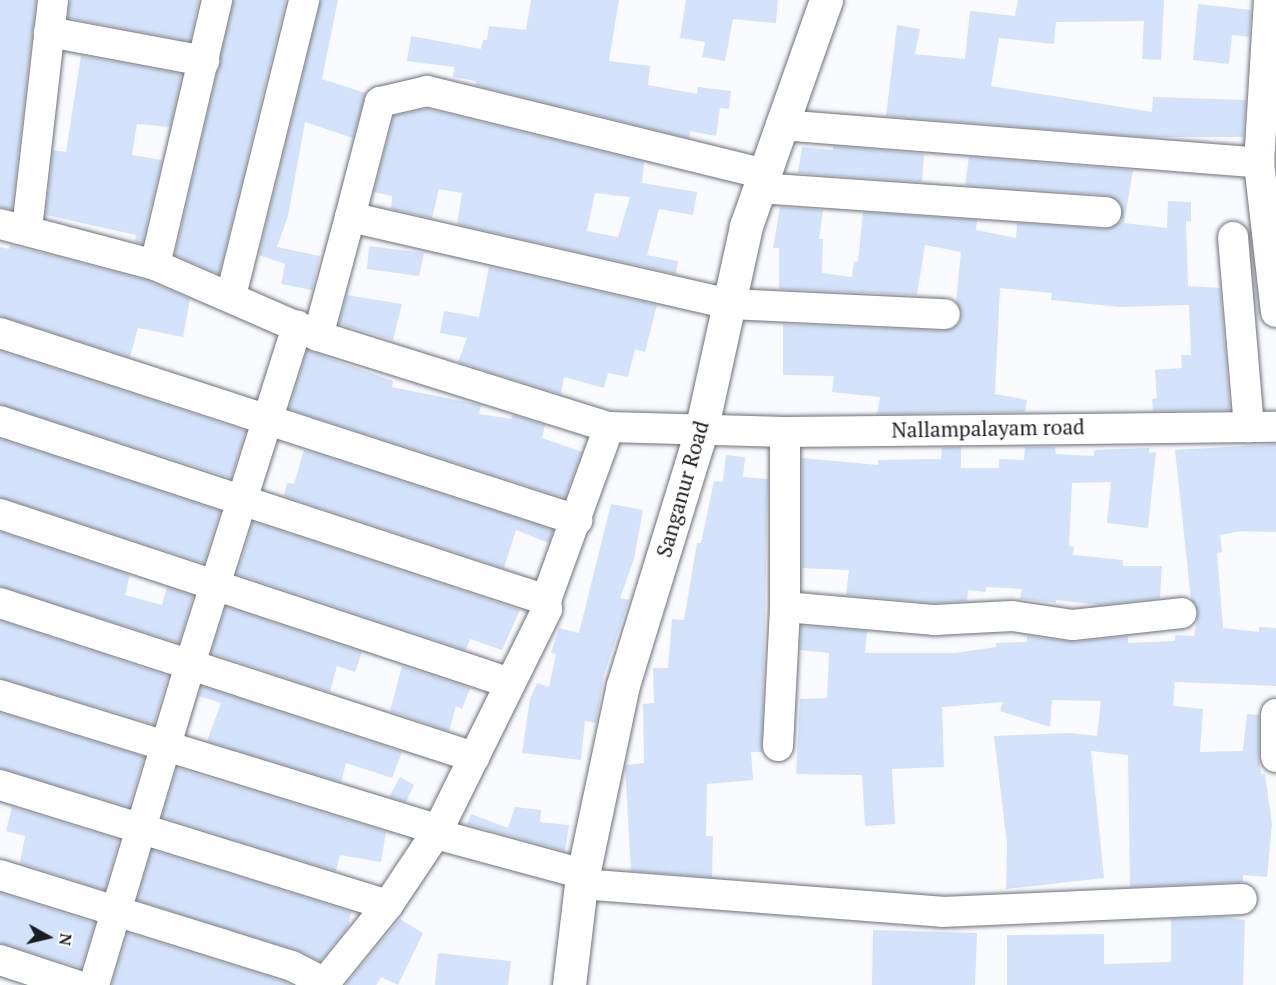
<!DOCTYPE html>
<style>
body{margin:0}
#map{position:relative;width:1276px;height:985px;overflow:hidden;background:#f9fbff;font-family:"PT Serif",serif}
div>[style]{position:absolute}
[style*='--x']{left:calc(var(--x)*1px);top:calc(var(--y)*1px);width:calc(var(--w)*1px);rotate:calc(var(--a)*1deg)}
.building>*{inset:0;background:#d4e2fb}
.roads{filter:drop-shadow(0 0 2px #6d7179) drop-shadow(0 0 2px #6d7179)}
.minor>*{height:30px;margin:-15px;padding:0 15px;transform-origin:15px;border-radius:15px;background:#fff}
.major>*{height:33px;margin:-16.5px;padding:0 16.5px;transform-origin:16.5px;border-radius:16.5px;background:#fff}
span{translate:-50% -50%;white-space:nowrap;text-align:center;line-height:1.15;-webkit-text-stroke:4.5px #fff;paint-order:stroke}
.street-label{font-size:21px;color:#1a1c1f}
.north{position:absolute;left:18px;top:907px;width:60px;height:60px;-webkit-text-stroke:4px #fff;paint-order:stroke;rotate:98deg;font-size:16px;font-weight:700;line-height:24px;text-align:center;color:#1a1c1f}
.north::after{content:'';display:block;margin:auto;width:21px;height:27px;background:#1a1c1f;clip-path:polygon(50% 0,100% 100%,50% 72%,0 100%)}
</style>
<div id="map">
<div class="building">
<i style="clip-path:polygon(0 0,36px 0,12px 209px,0 207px)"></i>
<i style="clip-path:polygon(70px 0,199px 0,190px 41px,68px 18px)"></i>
<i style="clip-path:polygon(234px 0,286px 0,219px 274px,175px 255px)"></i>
<i style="clip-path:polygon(321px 0,338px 0,322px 79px,366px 93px,353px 138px,305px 122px,288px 216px,277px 247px,320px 256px,312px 290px,281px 284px,285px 264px,259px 255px)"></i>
<i style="clip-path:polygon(531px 0,619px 0,609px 61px,650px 66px,648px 85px,697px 94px,698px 87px,731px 91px,729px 109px,720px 108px,716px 136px,690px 131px,689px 138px,475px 85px,476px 81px,453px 77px,454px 67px,407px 61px,411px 36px,481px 49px,483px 40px,487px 40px,489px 26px,526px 30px)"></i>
<i style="clip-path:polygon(686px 0,778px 0,776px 23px,733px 19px,725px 61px,702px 57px,705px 42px,680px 38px)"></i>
<i style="clip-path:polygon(1018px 0,1164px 0,1161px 60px,1142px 59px,1144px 21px,1056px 22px,1054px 44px,999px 38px,991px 86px,1152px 112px,1153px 97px,1246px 100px,1243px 137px,1147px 137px,886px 116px,897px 25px,920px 29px,915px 54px,965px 59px,970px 11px,1015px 16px)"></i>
<i style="clip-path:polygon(1198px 4px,1251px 10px,1249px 37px,1232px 35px,1229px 64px,1193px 60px)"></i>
<i style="clip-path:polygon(81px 56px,182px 74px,170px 127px,137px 124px,132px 155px,162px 160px,142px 244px,135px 242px,136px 235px,46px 215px,53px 150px,66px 152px)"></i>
<i style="clip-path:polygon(evenodd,427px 109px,644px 162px,642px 183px,697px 192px,693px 215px,659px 209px,647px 255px,678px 261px,676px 274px,457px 224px,462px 193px,439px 189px,432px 218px,391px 209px,392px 196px,374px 192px,394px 116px,427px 109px,595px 193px,630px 197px,618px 237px,587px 231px,595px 193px)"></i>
<i style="clip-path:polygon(833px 146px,924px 154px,922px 182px,798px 173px,802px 147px,833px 150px)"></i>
<i style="clip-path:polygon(969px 157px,1133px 170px,1124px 223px,1167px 228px,1168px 201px,1191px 202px,1191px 222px,1186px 221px,1188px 286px,1220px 288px,1230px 410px,1153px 411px,1152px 399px,1157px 398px,1155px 370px,1182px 368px,1181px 355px,1191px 355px,1189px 305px,1120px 307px,1051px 300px,1052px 293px,1000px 288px,995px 394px,1027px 400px,1025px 412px,877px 414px,880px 397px,832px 392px,834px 376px,783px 375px,783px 324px,944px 331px,959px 324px,962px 314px,956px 302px,961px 252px,925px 245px,917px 295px,779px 289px,779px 248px,773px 248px,780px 207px,823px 210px,819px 239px,823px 239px,822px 273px,852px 277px,854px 261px,858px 262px,863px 212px,977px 220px,976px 230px,1016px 238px,1017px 223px,1105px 229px,1121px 221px,1121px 204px,1108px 195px,965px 185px)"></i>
<i style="clip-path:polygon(10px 245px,149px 281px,190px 299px,183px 337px,138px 328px,130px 357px,0 316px,0 247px,9px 249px)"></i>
<i style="clip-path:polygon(369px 246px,424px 253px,419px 276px,367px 269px)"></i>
<i style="clip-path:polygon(489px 267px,657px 305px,645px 352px,635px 349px,628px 377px,608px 373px,604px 388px,564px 377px,561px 394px,458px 362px,467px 338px,440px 333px,444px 311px,479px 317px)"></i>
<i style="clip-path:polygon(347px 295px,402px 304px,393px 340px,339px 324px)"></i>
<i style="clip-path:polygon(307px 350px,393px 381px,392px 387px,481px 405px,479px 414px,511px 419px,513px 415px,545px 425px,542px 438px,582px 452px,565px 498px,289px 409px)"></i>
<i style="clip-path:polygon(0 351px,246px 431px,231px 478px,0 404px)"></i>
<i style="clip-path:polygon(0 439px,220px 511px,204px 563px,0 497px)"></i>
<i style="clip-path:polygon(1276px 444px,1276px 532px,1242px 531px,1220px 535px,1222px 552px,1217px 553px,1223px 628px,1259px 632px,1259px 627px,1276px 628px,1276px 686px,1175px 682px,1173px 706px,1203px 709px,1200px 752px,1243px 751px,1247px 714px,1259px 715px,1259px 757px,1261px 774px,1265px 774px,1272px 824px,1267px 877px,1243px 875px,1243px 882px,1130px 887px,1128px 755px,1091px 751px,1104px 878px,1006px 889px,1007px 844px,994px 736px,1069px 733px,1097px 736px,1101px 701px,1052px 700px,1050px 727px,1000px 711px,1003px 702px,942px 707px,944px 767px,892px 769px,895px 824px,865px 826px,862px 775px,796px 774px,800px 699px,827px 698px,829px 653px,800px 650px,801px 626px,867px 631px,865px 653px,955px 653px,996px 647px,996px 643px,1027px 642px,1027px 636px,1075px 642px,1128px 636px,1128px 643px,1175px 641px,1175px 635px,1194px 636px,1198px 612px,1191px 599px,1175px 450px)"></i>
<i style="clip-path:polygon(961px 447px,961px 468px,999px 468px,999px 459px,1024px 460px,1025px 447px,1055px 447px,1056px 454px,1094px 456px,1094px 450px,1149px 448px,1149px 453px,1156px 452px,1148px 528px,1107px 523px,1111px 482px,1072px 483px,1069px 546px,1074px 547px,1073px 555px,1123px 560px,1123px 566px,1162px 566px,1160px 598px,1099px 605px,1056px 600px,1056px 603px,1020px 599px,1022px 589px,986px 587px,986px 592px,968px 590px,967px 601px,935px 603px,846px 595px,849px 570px,802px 568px,802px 458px,878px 465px,878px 460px,941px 459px,942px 448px)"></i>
<i style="clip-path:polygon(304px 450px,553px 530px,549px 543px,516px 530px,504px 568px,284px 496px,287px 483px,294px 484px)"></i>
<i style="clip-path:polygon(726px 455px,745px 457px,743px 477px,768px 479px,762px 752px,751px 752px,753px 780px,707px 784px,706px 836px,713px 836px,712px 877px,631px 871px,625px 765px,644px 763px,643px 704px,654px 703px,653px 668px,668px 668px,672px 619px,684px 620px,697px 543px,701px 543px,714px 481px,723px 482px)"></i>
<i style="clip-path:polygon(611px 504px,643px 510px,634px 559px,620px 598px,629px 600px,604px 675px,596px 723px,585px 721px,581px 760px,522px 753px,530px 699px,537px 683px,549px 687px,556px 654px,551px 653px,559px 628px,579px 633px)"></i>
<i style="clip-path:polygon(253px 522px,520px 610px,502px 650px,470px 639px,466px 650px,237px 574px)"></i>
<i style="clip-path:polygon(0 532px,130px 575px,125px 595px,162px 605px,167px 587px,193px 596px,179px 643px,0 586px)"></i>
<i style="clip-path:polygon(226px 607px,362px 652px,355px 672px,337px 666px,330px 692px,211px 653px)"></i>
<i style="clip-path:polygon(0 621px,168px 676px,154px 724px,0 678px)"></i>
<i style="clip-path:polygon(402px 666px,470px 688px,462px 709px,456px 706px,449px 731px,390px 711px)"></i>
<i style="clip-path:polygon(201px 686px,402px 752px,392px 778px,346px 763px,341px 782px,207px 741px,221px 703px,199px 696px)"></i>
<i style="clip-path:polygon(0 713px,144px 757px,129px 807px,0 768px)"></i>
<i style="clip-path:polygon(177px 768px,386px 832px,381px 862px,340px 855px,336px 871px,162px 817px)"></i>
<i style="clip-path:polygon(400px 777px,414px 785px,406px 802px,389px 797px)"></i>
<i style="clip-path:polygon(12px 807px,119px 840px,105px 890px,20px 863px,25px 836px,6px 831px)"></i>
<i style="clip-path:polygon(515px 807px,541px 810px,540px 822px,569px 825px,565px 851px,467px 824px,471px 814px,508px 828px)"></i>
<i style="clip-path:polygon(152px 850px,351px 912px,348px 927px,320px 961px,297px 950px,137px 900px)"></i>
<i style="clip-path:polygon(0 893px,95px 923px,81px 968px,0 943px)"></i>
<i style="clip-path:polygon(1221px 917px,1245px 920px,1243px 985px,1007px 985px,1007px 935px,1104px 934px,1104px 964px,1171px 962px,1171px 919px)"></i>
<i style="clip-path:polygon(400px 919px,423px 933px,398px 985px,381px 977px,376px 985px,345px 985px)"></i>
<i style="clip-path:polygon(873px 930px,977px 933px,975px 985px,872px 985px)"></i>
<i style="clip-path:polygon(128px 933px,285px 982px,291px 985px,112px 985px)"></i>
<i style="clip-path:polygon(438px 953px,511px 961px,508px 985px,435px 985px)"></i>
</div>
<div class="roads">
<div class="minor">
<i style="--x:1269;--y:0;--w:163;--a:93.5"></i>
<i style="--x:1259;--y:163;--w:150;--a:83.5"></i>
<i style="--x:49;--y:32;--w:158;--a:10.6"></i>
<i style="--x:781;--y:125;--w:480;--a:4.5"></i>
<i style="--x:759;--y:188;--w:348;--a:4"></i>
<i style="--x:350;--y:217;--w:119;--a:-75.4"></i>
<i style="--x:380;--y:102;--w:48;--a:-13.2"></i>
<i style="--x:427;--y:91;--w:347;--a:13.8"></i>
<i style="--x:0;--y:224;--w:160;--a:14.8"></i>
<i style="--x:155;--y:265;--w:178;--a:23.5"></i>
<i style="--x:318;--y:336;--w:305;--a:17.4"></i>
<i style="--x:609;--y:427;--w:176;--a:1.6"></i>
<i style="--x:785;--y:432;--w:491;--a:-0.6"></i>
<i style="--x:27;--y:229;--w:230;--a:-83.5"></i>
<i style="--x:1233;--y:237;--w:191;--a:85.2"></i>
<i style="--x:155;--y:265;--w:272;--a:-76.8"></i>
<i style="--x:231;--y:296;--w:305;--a:-76.1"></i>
<i style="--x:0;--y:333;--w:607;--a:17.96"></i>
<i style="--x:318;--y:336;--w:123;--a:-74.9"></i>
<i style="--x:350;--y:217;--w:389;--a:12.9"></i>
<i style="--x:729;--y:304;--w:216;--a:2.7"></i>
<i style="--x:0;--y:421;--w:575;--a:18.15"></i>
<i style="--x:0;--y:514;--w:537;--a:18.33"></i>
<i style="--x:0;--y:603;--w:499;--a:18"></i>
<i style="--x:785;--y:607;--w:151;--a:5"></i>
<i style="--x:935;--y:620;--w:77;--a:-3"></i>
<i style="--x:1012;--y:616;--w:62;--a:8.4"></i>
<i style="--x:1073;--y:625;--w:109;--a:-6.3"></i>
<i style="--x:0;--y:695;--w:458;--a:17.1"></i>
<i style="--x:1276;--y:714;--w:43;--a:90"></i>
<i style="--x:778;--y:746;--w:139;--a:-87.1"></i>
<i style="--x:785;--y:607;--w:175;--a:-90"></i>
<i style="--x:0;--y:785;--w:406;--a:17.2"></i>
<i style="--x:436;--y:834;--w:152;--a:15.2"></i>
<i style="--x:0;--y:875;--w:306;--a:17.3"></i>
<i style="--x:292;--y:966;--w:37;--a:27"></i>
<i style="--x:581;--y:884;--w:362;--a:4.4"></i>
<i style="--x:942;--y:912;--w:300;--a:-2.5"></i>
<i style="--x:0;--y:960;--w:80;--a:18.2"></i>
<i style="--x:94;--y:985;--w:335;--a:-73.3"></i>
<i style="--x:190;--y:664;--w:355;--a:-72.4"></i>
<i style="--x:323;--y:985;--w:103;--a:-50.9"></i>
<i style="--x:388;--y:905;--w:90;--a:-56.3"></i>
<i style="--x:438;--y:830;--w:246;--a:-63.7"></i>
<i style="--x:547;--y:609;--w:9;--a:-96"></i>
<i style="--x:546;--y:600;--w:184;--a:-70"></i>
</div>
<div class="major">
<i style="--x:569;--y:985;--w:102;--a:-83.2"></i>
<i style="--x:581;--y:884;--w:203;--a:-78.1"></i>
<i style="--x:623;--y:685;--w:266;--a:-72.9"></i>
<i style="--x:701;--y:431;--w:210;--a:-77.6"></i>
<i style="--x:746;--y:226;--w:240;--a:-70.5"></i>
</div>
</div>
<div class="street-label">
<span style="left:988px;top:428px;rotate:-1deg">Nallampalayam road</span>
<span style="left:682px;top:489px;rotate:-74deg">Sanganur Road</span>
</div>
<div class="north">N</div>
</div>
